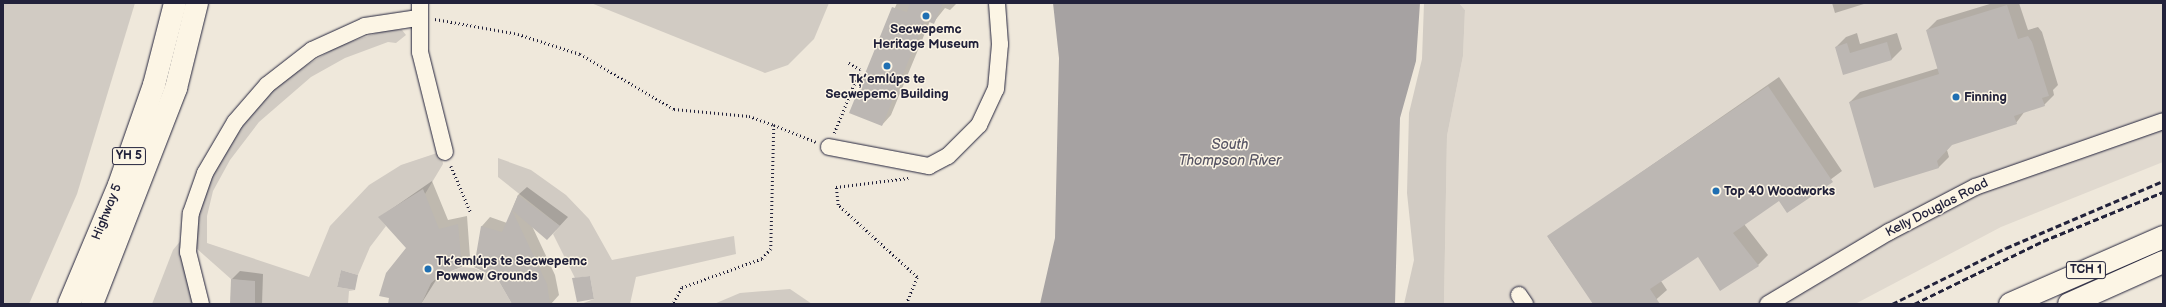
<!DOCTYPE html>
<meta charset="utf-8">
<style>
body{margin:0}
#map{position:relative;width:2166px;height:307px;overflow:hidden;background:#efe8db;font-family:"Balsamiq Sans",sans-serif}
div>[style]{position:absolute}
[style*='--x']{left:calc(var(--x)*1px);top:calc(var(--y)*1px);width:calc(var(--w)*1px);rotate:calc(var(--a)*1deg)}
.built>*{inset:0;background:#e0d9cf}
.green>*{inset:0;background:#d1cbc3}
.water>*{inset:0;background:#a6a2a2}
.shadow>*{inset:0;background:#0003}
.building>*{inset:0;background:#bcb7b3}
.path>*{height:2.5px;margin-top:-1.25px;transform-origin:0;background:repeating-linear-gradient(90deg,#22223b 0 1px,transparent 0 4px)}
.roads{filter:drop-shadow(0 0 1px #22223b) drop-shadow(0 0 1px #22223b)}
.minor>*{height:16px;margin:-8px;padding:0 8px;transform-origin:8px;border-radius:8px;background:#fcf5e5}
.highway>*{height:22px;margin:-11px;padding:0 11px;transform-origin:11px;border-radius:11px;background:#fcf5e5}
.rail>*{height:3px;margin-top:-1.5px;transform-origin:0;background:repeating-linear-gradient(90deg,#22223b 0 6px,transparent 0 9px)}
.dots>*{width:11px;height:11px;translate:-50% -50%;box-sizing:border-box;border:2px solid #fcf5e5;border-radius:50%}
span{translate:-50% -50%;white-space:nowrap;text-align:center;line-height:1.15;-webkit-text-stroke:3px #fcf5e5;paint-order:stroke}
.shield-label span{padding:1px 3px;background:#fcf5e5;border:1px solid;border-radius:3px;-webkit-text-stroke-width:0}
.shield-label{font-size:12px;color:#22223b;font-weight:700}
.poi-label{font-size:13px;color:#22223b;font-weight:700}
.left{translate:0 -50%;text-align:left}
.street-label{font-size:13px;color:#22223b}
.water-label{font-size:14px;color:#575564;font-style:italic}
.frame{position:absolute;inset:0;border:4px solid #22223b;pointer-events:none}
</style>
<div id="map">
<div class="built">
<i style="clip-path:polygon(1459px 3px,2163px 3px,2163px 162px,2001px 227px,1855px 304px,1444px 304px,1447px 136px,1463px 56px,1465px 10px)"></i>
</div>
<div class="green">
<i style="clip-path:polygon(3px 3px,135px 3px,77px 194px,29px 304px,3px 304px)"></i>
<i style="clip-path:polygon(591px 3px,829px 3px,814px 39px,788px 65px,765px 73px)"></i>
<i style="clip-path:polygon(1424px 3px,1459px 3px,1465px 10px,1463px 56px,1447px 136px,1444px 304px,1404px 304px,1414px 260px,1407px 193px,1409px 113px,1422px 59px)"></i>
<i style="clip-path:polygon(386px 30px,402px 30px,406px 35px,396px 43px,388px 42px,345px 58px,311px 77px,259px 122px,230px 160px,213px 191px,207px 216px,207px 243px,309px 277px,330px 226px,369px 185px,401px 165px,437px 153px,441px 153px,443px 164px,425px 194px,423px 190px,379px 217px,386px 226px,370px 247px,358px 275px,341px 270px,337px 287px,355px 290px,349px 291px,348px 304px,255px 304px,255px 282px,231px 279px,196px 248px,195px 218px,213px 172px,249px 116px,283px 80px,338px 46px)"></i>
<i style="clip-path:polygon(498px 158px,531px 170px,566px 195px,589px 219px,612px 260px,734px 236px,736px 254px,636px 277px,630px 304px,581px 304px,594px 299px,590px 276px,575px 278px,553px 234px,560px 226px,498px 177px)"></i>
<i style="clip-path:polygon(182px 239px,195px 304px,152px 304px,173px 250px)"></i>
<i style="clip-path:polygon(463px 267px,474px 268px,497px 278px,512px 304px,421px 304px,431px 283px,440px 275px)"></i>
<i style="clip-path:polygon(790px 289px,812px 304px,714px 304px,740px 293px)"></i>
</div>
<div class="water">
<i style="clip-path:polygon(1053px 3px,1420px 3px,1416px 61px,1400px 118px,1395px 304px,1040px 304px,1055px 238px,1059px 58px)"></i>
</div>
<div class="shadow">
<i style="clip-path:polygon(897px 3px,957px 3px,950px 10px,945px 8px,933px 23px,930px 21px,891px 115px,882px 125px,850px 112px)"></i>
<i style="clip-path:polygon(1832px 3px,1867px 3px,1835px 13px)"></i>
<i style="clip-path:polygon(1993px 3px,2019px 3px,2028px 30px,2038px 27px,2042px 32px,2058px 85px,2053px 90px,2054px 95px,2044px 105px,2025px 111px,2016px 123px,1953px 143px,1947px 150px,1949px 157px,1939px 167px,1875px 187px,1850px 102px,1860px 92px,1939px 68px,1927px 30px,1937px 20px)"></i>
<i style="clip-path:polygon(1857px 33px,1860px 44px,1897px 33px,1902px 49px,1892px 59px,1844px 73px,1836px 47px,1846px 37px)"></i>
<i style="clip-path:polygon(1779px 77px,1842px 171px,1787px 212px,1779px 200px,1744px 224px,1768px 255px,1758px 265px,1698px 256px,1661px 281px,1667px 290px,1651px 304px,1594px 304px,1548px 237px)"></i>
<i style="clip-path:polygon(432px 181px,448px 220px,467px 216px,470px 257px,461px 266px,438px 277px,421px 304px,407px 248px,380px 217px)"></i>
<i style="clip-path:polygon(527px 187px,568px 217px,556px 230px,532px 226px,555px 275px,559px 295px,551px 304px,512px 304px,511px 297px,498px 277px,475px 267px,482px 226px,490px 217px,507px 223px,518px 195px)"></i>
<i style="clip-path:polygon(240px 271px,263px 274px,262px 304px,231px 304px,232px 279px)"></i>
</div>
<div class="building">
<i style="clip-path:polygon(910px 3px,943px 3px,934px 24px,925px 20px,882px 126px,849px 113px,892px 7px,907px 12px)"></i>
<i style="clip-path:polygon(2007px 5px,2018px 39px,2028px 36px,2032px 42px,2049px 96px,2042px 98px,2045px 106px,2014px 116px,2017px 124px,1952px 145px,1937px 161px,1939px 168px,1874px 188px,1849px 102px,1939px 74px,1926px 30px)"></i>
<i style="clip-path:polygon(1887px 42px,1892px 60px,1843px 75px,1835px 47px,1847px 43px,1850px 53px)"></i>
<i style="clip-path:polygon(1768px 86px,1833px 182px,1787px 213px,1779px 201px,1733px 233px,1759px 266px,1720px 291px,1698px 257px,1650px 289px,1660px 304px,1593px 304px,1547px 236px)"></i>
<i style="clip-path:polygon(423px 189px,439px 229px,458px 224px,462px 267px,440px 275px,431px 283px,421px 304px,388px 304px,389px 298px,379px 296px,386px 273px,406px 248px,378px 217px)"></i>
<i style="clip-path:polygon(518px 195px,560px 226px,547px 240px,512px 210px,547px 284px,550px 304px,512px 304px,497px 278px,474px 267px,481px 226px,502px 232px)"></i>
<i style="clip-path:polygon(341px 270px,358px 275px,355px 290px,337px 287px)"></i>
<i style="clip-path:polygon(590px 276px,594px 299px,577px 302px,572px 278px)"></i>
<i style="clip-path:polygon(231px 279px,255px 281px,255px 304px,230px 304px)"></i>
</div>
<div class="path">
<i style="--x:435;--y:19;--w:84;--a:10.2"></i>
<i style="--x:518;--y:34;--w:65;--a:17.9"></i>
<i style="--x:580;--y:54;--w:109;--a:30.3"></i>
<i style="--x:674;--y:109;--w:75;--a:5.3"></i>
<i style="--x:749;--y:116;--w:27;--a:20"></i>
<i style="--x:774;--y:125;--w:124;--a:91.4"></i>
<i style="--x:771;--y:249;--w:13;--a:132"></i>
<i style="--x:762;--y:259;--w:85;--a:160.1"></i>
<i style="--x:682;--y:288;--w:18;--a:119"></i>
<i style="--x:774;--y:125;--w:45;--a:22"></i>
<i style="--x:834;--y:133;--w:68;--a:-67.6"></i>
<i style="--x:860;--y:70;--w:14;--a:-150"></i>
<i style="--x:451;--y:166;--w:51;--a:66.9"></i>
<i style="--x:906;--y:304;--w:29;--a:-68"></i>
<i style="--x:917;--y:277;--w:107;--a:-137.7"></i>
<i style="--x:838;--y:205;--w:18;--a:-96"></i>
<i style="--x:836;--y:187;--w:73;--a:-7.1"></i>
</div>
<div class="roads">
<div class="minor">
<i style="--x:420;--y:3;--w:49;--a:90"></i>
<i style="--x:420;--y:52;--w:103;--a:76"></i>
<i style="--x:829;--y:147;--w:102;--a:10.8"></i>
<i style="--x:929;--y:166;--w:21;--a:-28"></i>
<i style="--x:948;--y:156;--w:44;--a:-45"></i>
<i style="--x:979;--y:125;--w:40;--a:-65"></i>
<i style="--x:996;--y:89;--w:45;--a:-84.9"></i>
<i style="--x:1000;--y:44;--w:41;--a:-94.2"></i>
<i style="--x:1519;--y:295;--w:11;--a:56"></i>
<i style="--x:201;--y:304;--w:54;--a:-104"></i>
<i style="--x:188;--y:252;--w:39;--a:-86"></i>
<i style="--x:191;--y:213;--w:42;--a:-70.7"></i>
<i style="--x:205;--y:173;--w:59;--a:-59.5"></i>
<i style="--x:235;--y:122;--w:49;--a:-49.1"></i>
<i style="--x:267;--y:85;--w:57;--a:-37.9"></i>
<i style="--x:312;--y:50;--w:58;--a:-24.4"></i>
<i style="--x:365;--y:26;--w:54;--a:-8.6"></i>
<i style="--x:1768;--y:304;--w:141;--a:-30.8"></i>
<i style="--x:1889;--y:232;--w:97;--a:-27.6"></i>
<i style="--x:1975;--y:187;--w:199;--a:-19.3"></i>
</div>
<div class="highway">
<i style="--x:69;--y:304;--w:129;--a:-67.2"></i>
<i style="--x:119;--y:185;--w:106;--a:-70.7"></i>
<i style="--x:154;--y:85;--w:85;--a:-75.6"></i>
<i style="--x:92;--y:304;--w:232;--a:-68.7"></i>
<i style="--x:176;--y:88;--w:88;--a:-76.1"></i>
<i style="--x:2010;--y:304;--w:167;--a:-23.6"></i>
<i style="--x:2069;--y:304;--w:103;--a:-24.1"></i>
</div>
</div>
<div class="rail">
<i style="--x:1892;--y:304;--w:127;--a:-26.2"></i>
<i style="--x:2006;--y:248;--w:171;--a:-23.1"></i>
<i style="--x:1914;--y:304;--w:144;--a:-26"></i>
<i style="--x:2043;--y:241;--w:130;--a:-22.2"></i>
</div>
<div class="dots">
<i style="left:926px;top:16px;background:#1f6fb2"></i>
<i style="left:887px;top:66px;background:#1f6fb2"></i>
<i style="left:1956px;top:97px;background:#1f6fb2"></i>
<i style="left:1716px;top:191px;background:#1f6fb2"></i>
<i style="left:428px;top:269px;background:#1f6fb2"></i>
</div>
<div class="shield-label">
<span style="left:129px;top:156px">YH 5</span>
<span style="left:2086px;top:270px">TCH 1</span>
</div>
<div class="poi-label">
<span style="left:926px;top:37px">Secwepemc<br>Heritage Museum</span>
<span style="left:887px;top:87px">Tk’emlúps te<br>Secwe̓pemc Building</span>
<span class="left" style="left:1964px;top:97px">Finning</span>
<span class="left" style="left:1724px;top:191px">Top 40 Woodworks</span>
<span class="left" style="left:436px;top:269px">Tk’emlúps te Secwepemc<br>Powwow Grounds</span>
</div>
<div class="street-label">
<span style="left:1937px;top:208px;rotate:-27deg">Kelly Douglas Road</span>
<span style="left:107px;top:212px;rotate:-68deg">Highway 5</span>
</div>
<div class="water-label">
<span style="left:1230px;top:153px">South<br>Thompson River</span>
</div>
<div class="frame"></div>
</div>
